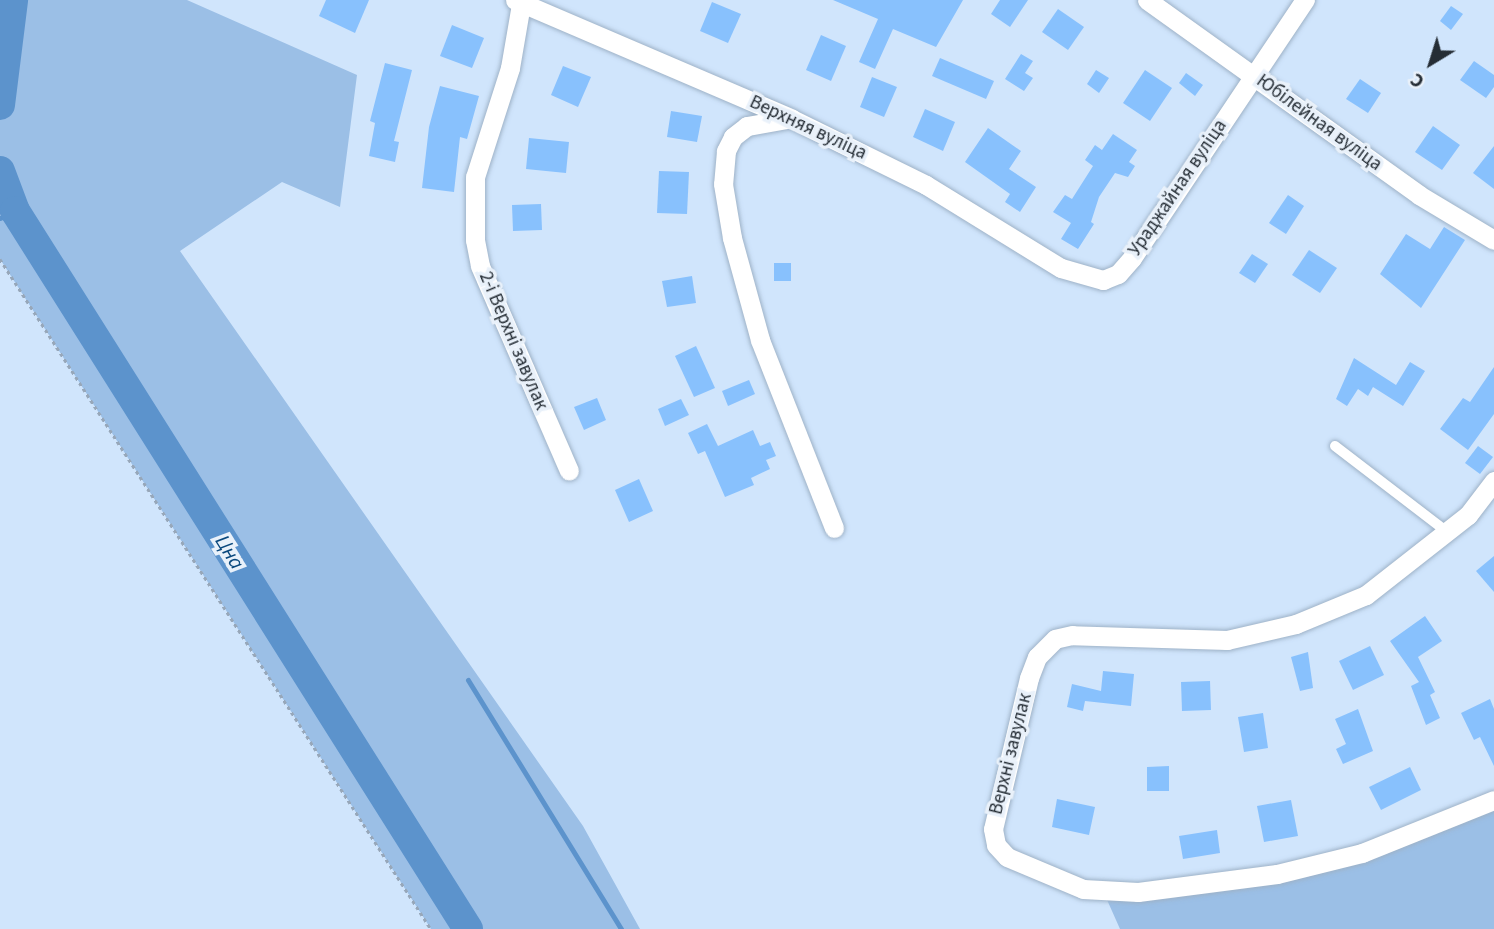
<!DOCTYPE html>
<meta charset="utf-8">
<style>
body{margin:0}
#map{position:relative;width:1494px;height:929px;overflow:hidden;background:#d0e5fc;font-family:"Source Sans 3",sans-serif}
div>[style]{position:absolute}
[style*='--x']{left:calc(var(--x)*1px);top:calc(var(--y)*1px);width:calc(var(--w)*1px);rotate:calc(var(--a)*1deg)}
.green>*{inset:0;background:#9bbfe6}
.stream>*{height:5px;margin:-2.5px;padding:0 2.5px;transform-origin:2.5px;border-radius:2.5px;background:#5c93cc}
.river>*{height:30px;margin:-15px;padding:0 15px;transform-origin:15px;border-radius:15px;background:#5c93cc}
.building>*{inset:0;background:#88c1fd}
.path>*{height:2.5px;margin-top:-1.25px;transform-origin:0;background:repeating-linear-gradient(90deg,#97a7b9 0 3.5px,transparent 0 7px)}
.roads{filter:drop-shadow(0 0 2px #9eb2c7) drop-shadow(0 0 2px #9eb2c7)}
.lane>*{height:10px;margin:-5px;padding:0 5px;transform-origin:5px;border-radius:5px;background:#fff}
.street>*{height:19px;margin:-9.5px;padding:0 9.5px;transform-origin:9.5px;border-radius:9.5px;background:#fff}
span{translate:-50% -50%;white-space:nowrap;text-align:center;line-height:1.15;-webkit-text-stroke:7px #e9f1fa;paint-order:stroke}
.street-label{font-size:19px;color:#252d35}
.water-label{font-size:21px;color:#09487d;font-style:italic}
.north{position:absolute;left:1396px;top:28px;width:70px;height:70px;-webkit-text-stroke:5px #e9f1fa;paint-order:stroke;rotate:218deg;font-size:19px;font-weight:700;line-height:28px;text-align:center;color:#252d35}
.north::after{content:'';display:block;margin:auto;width:24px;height:32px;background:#252d35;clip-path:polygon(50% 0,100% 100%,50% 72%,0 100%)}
</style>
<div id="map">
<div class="green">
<i style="clip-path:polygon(13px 0,187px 0,357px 75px,340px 207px,282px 182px,180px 251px,583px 826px,640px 929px,431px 929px,0 259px,0 218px,15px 211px,0 171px,0 105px)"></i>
<i style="clip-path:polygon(1494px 800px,1494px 929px,1120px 929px,1104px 893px,1277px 874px)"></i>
</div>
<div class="stream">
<i style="--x:0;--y:218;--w:17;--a:-25"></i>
<i style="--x:468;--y:680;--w:292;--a:58.4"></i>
</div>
<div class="river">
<i style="--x:0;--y:105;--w:106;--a:-82.9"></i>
<i style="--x:0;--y:171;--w:43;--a:69.4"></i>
<i style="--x:15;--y:211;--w:849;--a:57.75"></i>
</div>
<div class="building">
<i style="clip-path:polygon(326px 0,369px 0,355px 33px,319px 16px)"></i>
<i style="clip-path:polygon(833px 0,963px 0,936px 47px,893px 29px,875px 69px,859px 62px,878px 19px)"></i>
<i style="clip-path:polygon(1000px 0,1028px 0,1010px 27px,991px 14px)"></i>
<i style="clip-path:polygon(712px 2px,741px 14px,728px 43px,700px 31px)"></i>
<i style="clip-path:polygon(1451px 6px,1463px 14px,1451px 30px,1440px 21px)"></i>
<i style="clip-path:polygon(1058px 9px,1084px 27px,1068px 50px,1042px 32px)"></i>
<i style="clip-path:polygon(452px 25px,484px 38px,472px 68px,440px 56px)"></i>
<i style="clip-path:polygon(821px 35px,846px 46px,831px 81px,806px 70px)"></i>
<i style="clip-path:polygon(1021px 54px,1033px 61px,1025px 73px,1033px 78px,1024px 91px,1005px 79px)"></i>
<i style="clip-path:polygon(940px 58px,994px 81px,986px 99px,932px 76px)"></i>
<i style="clip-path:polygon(1474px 61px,1494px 75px,1494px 87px,1486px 98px,1460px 80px)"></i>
<i style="clip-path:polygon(385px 63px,412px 70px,394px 141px,399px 142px,395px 162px,369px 156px,375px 123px,370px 121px)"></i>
<i style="clip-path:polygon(563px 66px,591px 77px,578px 107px,551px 95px)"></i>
<i style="clip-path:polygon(1096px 70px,1109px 78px,1099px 93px,1087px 84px)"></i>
<i style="clip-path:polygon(1145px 70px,1172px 88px,1150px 121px,1123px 103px)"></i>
<i style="clip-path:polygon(1186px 73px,1203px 85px,1195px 96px,1179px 83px)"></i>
<i style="clip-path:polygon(872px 77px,897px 87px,884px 117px,860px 107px)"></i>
<i style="clip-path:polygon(1360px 79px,1381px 93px,1368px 113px,1346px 99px)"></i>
<i style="clip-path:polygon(440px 86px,479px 96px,467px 139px,460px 137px,454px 192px,422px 188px,429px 127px)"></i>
<i style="clip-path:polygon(925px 109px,955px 122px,943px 151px,913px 137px)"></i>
<i style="clip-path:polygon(671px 111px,702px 116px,697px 142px,667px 137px)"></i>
<i style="clip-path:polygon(1433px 126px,1460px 145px,1442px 170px,1415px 152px)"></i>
<i style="clip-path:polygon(988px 128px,1021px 151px,1009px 169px,1036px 187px,1020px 212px,1005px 202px,1010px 194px,965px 162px)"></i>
<i style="clip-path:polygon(1113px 134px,1137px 150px,1129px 162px,1135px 166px,1128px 177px,1115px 173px,1099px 197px,1091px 222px,1094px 224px,1078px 249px,1061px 239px,1071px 223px,1053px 212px,1065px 195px,1072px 199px,1093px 166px,1085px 160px,1095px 145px,1102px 150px)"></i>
<i style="clip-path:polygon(529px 138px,569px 142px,566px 173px,526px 169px)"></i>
<i style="clip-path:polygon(1494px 146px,1494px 189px,1473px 173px)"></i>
<i style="clip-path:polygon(659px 171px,689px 172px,687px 214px,657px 213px)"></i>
<i style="clip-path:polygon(1288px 195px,1304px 206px,1286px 234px,1269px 223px)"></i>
<i style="clip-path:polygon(541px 204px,542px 230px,513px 231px,512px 205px)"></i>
<i style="clip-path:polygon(1444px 227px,1465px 240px,1421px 308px,1380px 274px,1406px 234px,1430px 249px)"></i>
<i style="clip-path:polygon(1309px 250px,1337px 268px,1320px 293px,1292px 275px)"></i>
<i style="clip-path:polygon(1252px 254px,1268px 264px,1255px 283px,1239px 273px)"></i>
<i style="clip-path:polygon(774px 263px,791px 263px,791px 281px,774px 281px)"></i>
<i style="clip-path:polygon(692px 276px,696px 303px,667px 307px,662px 281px)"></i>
<i style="clip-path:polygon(696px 346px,715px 388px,694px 397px,675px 356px)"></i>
<i style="clip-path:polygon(1354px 358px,1396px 385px,1410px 362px,1425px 371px,1403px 406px,1373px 387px,1368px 396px,1358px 389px,1347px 406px,1336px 399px)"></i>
<i style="clip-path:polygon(1494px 367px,1494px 414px,1468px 450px,1440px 429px,1463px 398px,1470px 402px)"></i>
<i style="clip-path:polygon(749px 380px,755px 394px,728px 406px,722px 391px)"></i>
<i style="clip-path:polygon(597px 398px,606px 420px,584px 430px,574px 407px)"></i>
<i style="clip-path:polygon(681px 399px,689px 415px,665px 426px,658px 409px)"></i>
<i style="clip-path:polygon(707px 424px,718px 446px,753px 430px,760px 446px,770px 442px,776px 456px,766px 460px,770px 469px,751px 478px,754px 485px,725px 497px,705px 451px,698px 454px,688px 433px)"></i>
<i style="clip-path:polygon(1478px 446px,1493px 457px,1480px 474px,1465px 463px)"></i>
<i style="clip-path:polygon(639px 479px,653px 511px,629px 522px,615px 490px)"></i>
<i style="clip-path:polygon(1494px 556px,1494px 592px,1476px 571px)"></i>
<i style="clip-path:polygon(1425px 616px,1442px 641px,1418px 657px,1435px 692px,1430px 695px,1440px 718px,1426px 725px,1411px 686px,1419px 682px,1390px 641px)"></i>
<i style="clip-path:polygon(1370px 646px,1384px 675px,1353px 690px,1339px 661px)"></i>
<i style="clip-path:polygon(1308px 652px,1313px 688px,1300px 691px,1291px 657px)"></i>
<i style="clip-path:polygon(1103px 671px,1134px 674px,1131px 706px,1085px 701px,1083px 711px,1067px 707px,1072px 684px,1101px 691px)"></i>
<i style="clip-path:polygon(1210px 681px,1211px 710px,1182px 711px,1181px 682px)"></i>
<i style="clip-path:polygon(1490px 699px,1494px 709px,1494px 766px,1480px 737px,1474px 740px,1461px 713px)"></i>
<i style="clip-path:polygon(1358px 709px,1373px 751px,1343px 764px,1336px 749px,1346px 744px,1335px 719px)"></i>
<i style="clip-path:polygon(1263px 713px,1268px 748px,1244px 752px,1238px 717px)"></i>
<i style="clip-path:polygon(1169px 766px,1169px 791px,1147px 791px,1147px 767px)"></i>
<i style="clip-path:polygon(1410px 767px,1421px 790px,1381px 810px,1369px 787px)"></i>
<i style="clip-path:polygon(1057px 799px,1095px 807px,1089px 835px,1052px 827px)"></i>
<i style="clip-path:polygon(1291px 800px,1298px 836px,1264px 842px,1257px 806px)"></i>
<i style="clip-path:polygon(1217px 830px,1220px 853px,1183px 859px,1179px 836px)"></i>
</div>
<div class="path">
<i style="--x:0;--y:259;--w:797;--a:57.25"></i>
</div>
<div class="roads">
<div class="lane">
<i style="--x:1335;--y:446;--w:141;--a:37.5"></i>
</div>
<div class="street">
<i style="--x:515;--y:0;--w:301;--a:23.2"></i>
<i style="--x:792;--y:119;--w:149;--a:26.2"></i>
<i style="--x:926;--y:185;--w:158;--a:31.6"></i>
<i style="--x:1061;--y:268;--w:44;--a:15.9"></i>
<i style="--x:1103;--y:280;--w:16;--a:-22"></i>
<i style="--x:1118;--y:274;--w:21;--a:-49"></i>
<i style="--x:1132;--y:258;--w:311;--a:-56.2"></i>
<i style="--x:1147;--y:0;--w:335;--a:35.6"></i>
<i style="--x:1419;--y:195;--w:87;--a:31"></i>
<i style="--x:521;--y:4;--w:65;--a:99.8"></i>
<i style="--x:510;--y:68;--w:114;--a:107.8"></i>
<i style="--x:475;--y:177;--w:63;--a:90"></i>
<i style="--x:475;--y:240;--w:26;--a:79"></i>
<i style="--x:480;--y:266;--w:223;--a:66.5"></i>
<i style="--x:787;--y:119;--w:41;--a:170.1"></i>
<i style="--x:747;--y:126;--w:18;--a:142"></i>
<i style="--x:733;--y:137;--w:16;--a:117"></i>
<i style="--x:726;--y:151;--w:33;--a:95"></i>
<i style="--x:723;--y:184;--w:55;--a:80.5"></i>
<i style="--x:732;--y:238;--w:106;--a:74.6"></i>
<i style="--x:760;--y:340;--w:202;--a:68.5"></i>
<i style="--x:1494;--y:481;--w:43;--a:127.4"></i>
<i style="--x:1468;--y:515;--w:130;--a:141.9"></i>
<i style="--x:1366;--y:595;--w:76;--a:157.5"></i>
<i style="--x:1296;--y:624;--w:71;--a:166.9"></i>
<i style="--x:1227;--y:640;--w:155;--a:-178.2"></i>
<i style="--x:1072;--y:635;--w:17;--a:167"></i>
<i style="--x:1055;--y:639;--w:25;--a:135"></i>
<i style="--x:1037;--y:657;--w:22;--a:111"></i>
<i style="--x:1029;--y:678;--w:155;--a:103.4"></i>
<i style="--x:993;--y:829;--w:16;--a:79"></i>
<i style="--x:996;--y:845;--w:16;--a:47"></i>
<i style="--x:1007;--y:857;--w:82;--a:22.8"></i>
<i style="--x:1083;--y:889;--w:55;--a:3.1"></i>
<i style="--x:1138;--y:892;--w:140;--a:-7.4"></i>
<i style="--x:1277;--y:874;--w:88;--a:-13.9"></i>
<i style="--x:1362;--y:853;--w:142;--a:-21.9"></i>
</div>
</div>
<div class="street-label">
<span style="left:1319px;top:123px;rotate:36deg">Юбілейная вуліца</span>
<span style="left:808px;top:128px;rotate:25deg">Верхняя вуліца</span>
<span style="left:1178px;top:188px;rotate:-56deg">Ураджайная вуліца</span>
<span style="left:513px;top:341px;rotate:67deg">2-і Верхні завулак</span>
<span style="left:1011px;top:754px;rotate:-76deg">Верхні завулак</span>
</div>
<div class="water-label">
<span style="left:230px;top:552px;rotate:58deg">Цна</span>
</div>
<div class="north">С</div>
</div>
